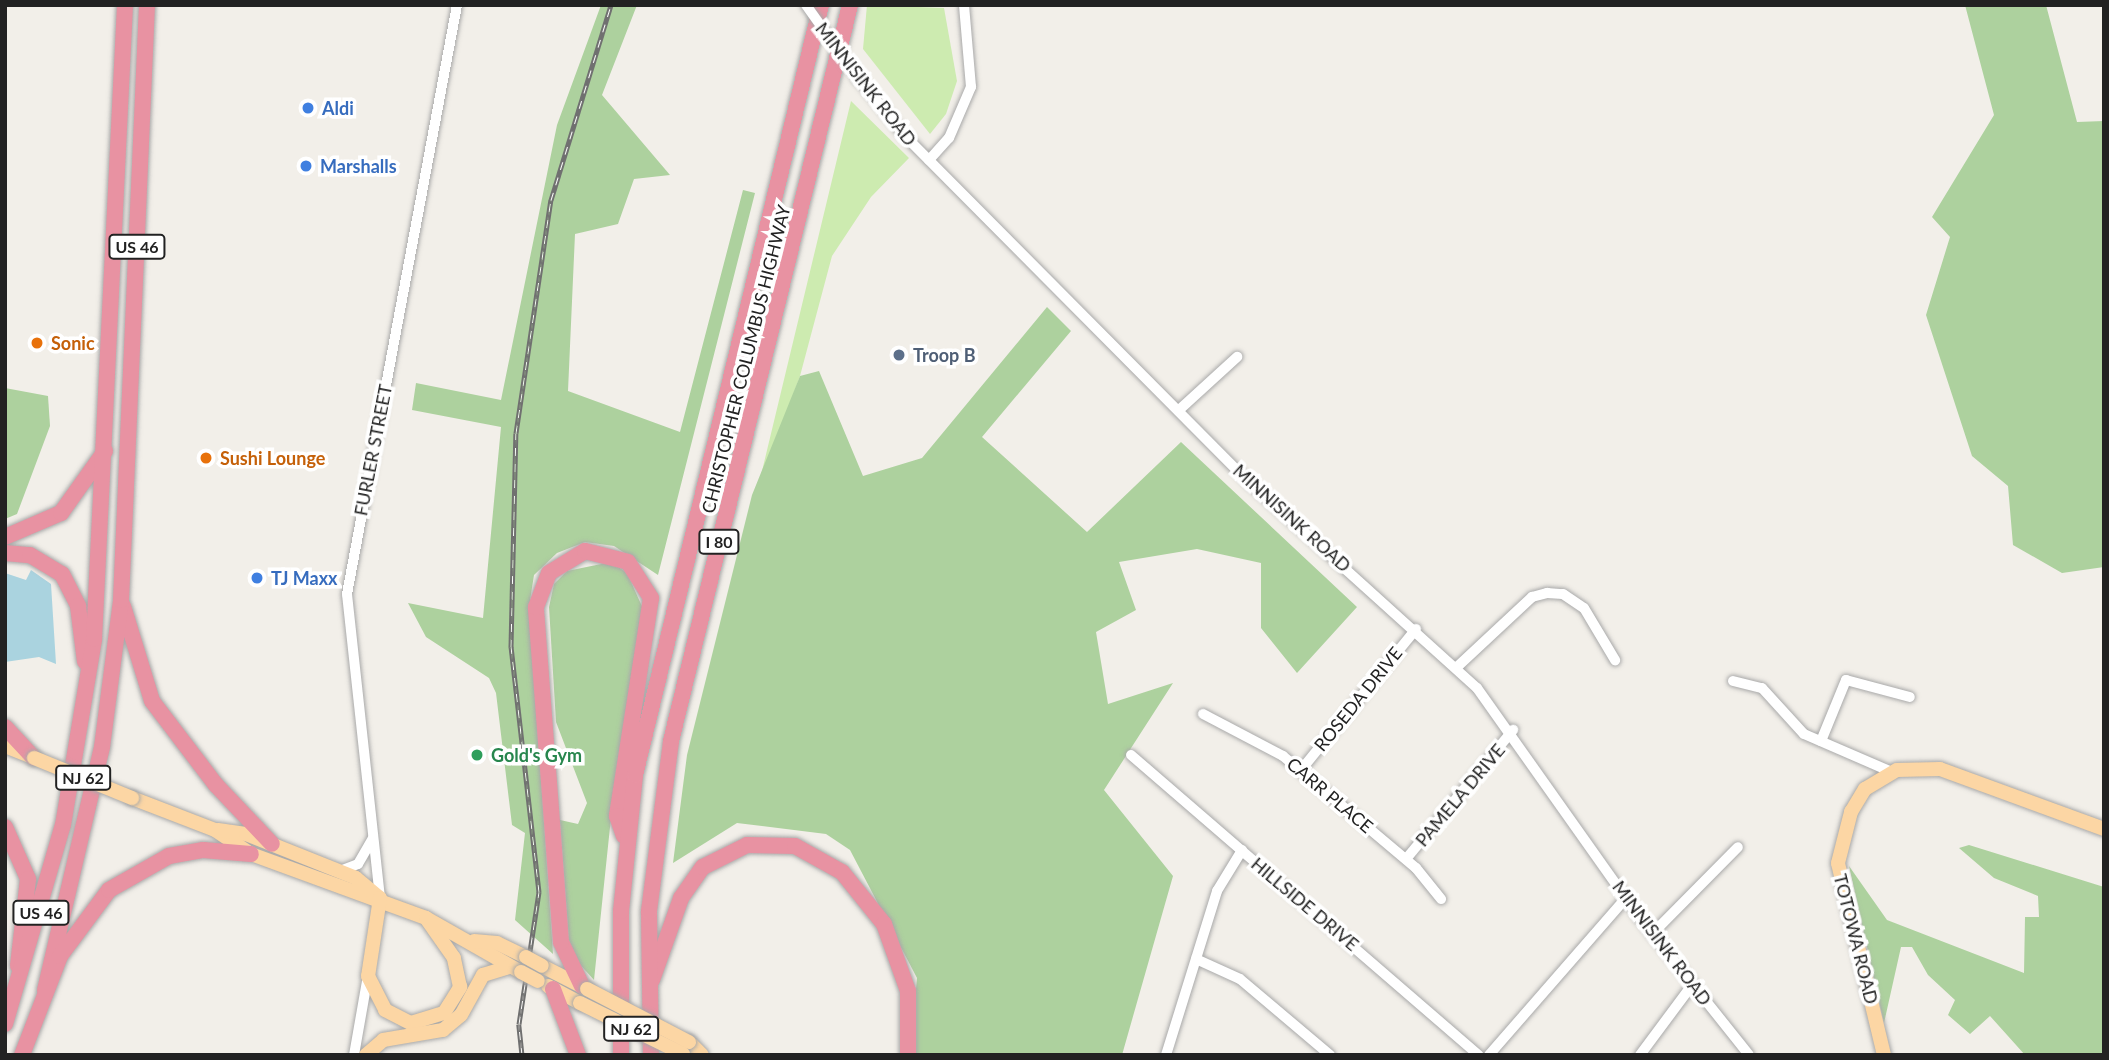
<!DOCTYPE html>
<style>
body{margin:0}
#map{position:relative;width:2109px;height:1060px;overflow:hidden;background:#f2efe9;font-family:Lato,sans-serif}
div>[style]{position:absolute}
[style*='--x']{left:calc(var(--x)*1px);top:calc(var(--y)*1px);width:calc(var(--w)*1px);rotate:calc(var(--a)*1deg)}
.grass>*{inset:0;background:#cdebb0}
.forest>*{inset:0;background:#add19e}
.water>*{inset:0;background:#aad3df}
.roads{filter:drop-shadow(0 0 2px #a9a9a9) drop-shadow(0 0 2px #a9a9a9)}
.minor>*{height:10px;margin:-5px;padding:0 5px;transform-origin:5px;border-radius:5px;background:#fff}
.major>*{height:14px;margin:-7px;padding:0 7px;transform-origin:7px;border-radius:7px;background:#fcd6a4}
.highway>*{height:16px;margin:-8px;padding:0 8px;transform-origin:8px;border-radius:8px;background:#e892a2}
.rail>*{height:5px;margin-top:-2.5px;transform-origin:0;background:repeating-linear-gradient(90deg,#fff 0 8px,#707070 0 16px);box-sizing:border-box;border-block:2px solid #707070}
.bridges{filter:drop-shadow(0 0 2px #a9a9a9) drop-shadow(0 0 2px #a9a9a9)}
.minor-bridge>*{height:10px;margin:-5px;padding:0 5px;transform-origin:5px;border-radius:5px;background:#fff}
.major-bridge>*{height:14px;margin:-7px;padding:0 7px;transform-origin:7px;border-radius:7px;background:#fcd6a4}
.dots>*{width:19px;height:19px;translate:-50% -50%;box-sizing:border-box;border:4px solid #fff;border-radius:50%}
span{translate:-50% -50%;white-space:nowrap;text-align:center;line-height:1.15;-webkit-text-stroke:7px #fff;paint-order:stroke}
.shield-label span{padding:2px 5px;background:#fff;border:2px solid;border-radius:5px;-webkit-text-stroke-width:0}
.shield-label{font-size:16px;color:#222;font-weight:700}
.street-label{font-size:18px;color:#222}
.shop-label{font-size:18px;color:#366cbe;font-weight:700}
.left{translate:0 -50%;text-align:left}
.food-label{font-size:18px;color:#c56008;font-weight:700}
.service-label{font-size:18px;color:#4e5e75;font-weight:700}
.leisure-label{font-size:18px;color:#27864d;font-weight:700}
.frame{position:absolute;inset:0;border:7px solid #222;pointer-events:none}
</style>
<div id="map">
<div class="grass">
<i style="clip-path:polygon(867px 5px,944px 8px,957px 81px,946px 114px,930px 134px,863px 49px)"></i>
<i style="clip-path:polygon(851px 101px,909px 158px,871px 197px,832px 256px,800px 376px,756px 496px)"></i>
</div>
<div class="forest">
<i style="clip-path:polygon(601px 5px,637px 5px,602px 95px,670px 175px,634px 179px,618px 224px,575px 234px,568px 391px,680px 432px,743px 190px,755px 193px,658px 575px,614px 546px,585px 542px,557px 553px,534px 575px,529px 607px,553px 954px,515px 920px,525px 833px,512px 825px,496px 693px,489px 678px,426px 637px,408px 603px,483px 618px,501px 427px,412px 410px,416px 383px,501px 400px,557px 125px)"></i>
<i style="clip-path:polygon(1965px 5px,2046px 5px,2077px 122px,2104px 121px,2104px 567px,2062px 573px,2013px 545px,2008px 486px,1972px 456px,1926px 315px,1950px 237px,1932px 217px,1994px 115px)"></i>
<i style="clip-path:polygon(1047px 307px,1071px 331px,982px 437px,1087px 532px,1181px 442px,1357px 607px,1297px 673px,1261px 628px,1261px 563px,1197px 549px,1119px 562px,1136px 610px,1096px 632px,1108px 704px,1173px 683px,1104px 790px,1173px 876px,1122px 1055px,910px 1055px,917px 978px,850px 850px,826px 834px,737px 823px,673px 863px,687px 755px,752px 495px,800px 376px,819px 371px,863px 476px,922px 458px)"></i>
<i style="clip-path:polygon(5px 388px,48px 396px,50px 426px,17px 514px,5px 519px)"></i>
<i style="clip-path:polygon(611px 562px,627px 573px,645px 613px,614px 789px,594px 980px,575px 959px,569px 940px,560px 820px,578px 824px,587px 803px,556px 722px,549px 607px,554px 584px,567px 571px)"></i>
<i style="clip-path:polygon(1969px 845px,2104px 887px,2104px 1055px,2025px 1055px,1990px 1016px,1970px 1034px,1948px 1015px,1955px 1000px,1928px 975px,1912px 947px,1901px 947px,1884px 1023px,1849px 866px,1887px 920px,2024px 973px,2025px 917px,2039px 917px,2038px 896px,1994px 878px,1959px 848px)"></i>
</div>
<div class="water">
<i style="clip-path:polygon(31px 570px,51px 584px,56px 664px,39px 657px,5px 662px,5px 573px,26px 580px)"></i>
</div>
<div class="roads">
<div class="minor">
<i style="--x:858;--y:78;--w:76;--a:50.9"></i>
<i style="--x:906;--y:137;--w:488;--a:45.2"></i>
<i style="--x:1250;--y:483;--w:306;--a:42.1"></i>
<i style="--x:1477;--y:688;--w:281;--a:54.7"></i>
<i style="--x:1639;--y:917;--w:176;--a:51.4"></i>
<i style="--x:929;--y:160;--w:30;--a:-48"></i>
<i style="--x:949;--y:138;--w:56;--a:-66.7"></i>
<i style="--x:971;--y:87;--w:82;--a:-94.9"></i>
<i style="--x:1179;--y:410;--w:79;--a:-42.4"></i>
<i style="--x:1457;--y:667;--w:103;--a:-43"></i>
<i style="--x:1532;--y:597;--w:16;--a:-15"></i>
<i style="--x:1547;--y:593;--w:16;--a:4"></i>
<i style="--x:1563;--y:594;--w:25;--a:34"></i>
<i style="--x:1584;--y:608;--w:61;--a:59.2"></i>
<i style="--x:1733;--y:681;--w:30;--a:14"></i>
<i style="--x:1762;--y:688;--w:62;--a:47.6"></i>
<i style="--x:1804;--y:734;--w:96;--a:23.4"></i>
<i style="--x:1203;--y:714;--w:90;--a:27.7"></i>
<i style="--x:1283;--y:756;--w:174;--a:40.1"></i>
<i style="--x:1416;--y:868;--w:40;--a:51"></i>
<i style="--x:1821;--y:741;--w:66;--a:-67.7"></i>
<i style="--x:1846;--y:680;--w:66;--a:14.9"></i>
<i style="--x:1131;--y:755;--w:459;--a:40.8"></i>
<i style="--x:1301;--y:770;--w:182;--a:-50.8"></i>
<i style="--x:1406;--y:859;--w:168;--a:-50.3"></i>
<i style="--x:340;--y:871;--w:19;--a:-21"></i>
<i style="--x:358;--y:864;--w:30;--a:-60"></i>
<i style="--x:380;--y:898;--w:306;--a:-96.2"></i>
<i style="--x:347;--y:594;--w:599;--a:-79.42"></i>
<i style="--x:1652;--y:934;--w:122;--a:-45.3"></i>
<i style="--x:1196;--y:959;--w:48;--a:24.4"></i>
<i style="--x:1240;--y:979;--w:118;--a:40.2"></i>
<i style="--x:354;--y:1055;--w:80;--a:-80"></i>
<i style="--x:1166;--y:1055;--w:172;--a:-72.7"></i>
<i style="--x:1217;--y:891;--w:48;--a:-58.6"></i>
<i style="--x:1489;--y:1055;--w:208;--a:-48.9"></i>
<i style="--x:1640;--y:1055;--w:87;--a:-53.4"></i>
</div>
<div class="major">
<i style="--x:5;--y:746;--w:29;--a:22"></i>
<i style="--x:132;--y:798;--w:89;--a:21.1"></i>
<i style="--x:215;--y:830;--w:43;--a:33.7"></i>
<i style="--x:251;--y:854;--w:186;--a:20.1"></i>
<i style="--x:426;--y:918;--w:109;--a:29.6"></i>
<i style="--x:218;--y:830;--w:28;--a:8"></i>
<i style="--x:246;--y:834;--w:118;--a:21.8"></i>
<i style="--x:356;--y:878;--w:30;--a:40"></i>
<i style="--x:380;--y:898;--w:79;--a:98.7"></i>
<i style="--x:368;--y:976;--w:38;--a:63"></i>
<i style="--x:385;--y:1010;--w:29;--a:27"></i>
<i style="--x:411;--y:1023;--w:34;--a:-17"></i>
<i style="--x:444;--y:1013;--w:31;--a:-58"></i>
<i style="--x:460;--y:987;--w:30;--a:-102"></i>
<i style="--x:454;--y:958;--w:49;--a:-125"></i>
<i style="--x:474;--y:941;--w:23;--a:5"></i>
<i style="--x:497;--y:943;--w:32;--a:26"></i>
<i style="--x:542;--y:966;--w:51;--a:27.1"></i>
<i style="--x:548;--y:986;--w:36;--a:28"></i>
<i style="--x:689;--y:1042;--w:18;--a:45"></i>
<i style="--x:366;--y:1055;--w:23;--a:-41"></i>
<i style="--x:383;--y:1040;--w:61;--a:-9.5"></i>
<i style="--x:443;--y:1030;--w:23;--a:-40"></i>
<i style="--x:461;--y:1015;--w:46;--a:-61.2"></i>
<i style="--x:483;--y:975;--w:28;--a:-17"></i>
<i style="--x:1884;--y:1055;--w:197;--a:-103.5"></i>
<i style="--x:1838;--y:863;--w:53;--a:-75.7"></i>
<i style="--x:1851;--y:812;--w:27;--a:-59"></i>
<i style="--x:1865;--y:789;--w:37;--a:-31"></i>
<i style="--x:1897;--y:770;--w:43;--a:-1.3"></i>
<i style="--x:1940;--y:769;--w:175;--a:20.1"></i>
</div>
<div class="highway">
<i style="--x:5;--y:537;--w:61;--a:-23.2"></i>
<i style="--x:61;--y:513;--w:76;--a:-54.6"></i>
<i style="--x:5;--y:553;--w:25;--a:5"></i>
<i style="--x:30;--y:555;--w:37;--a:31"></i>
<i style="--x:62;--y:574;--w:36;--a:63"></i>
<i style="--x:78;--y:606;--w:56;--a:82.9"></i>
<i style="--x:123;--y:606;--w:99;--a:73"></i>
<i style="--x:152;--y:701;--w:106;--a:52.7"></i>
<i style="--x:216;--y:785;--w:81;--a:46.5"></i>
<i style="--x:5;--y:727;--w:42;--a:46.9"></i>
<i style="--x:5;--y:827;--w:57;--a:66.1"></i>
<i style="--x:28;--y:879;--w:87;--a:96.6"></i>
<i style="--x:652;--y:980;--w:87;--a:-70.5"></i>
<i style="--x:681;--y:898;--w:38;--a:-55"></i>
<i style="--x:703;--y:867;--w:49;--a:-26.6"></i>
<i style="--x:747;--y:845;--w:48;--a:1.2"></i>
<i style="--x:795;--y:846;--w:54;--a:29"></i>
<i style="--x:842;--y:872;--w:67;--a:51.1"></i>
<i style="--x:884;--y:924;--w:71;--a:70.3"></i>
<i style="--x:908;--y:991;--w:64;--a:90"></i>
<i style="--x:582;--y:986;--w:49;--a:-115.5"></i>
<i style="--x:561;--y:942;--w:336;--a:-94.3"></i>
<i style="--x:536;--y:607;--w:36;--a:-69"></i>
<i style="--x:549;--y:573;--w:42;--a:-31.4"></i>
<i style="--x:585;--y:551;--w:44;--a:14.3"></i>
<i style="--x:628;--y:562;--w:43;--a:57.4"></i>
<i style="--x:651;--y:598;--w:221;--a:98.9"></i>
<i style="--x:617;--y:816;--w:21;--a:71"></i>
<i style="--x:553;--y:989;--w:71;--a:69.3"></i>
<i style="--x:45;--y:990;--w:250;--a:-76.8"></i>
<i style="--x:102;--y:747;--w:148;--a:-82.6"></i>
<i style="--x:121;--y:600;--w:596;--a:-87.5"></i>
<i style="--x:5;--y:1024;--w:207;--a:-73.8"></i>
<i style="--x:63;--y:825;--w:189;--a:-80.5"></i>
<i style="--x:94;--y:639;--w:635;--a:-87.2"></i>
<i style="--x:22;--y:1055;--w:106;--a:-69"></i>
<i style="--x:60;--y:956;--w:82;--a:-53.4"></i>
<i style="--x:109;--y:890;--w:69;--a:-29.5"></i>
<i style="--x:169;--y:856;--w:35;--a:-10"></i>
<i style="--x:203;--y:850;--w:48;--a:4.8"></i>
<i style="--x:621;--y:1055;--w:144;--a:-90"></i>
<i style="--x:621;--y:911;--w:137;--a:-84.1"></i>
<i style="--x:635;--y:775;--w:792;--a:-76.42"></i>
<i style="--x:651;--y:1055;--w:144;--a:-90.8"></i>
<i style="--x:649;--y:911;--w:171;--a:-82.6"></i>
<i style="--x:671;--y:741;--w:757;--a:-76.33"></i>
</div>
</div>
<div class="rail">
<i style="--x:522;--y:1055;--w:31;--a:-96"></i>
<i style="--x:519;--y:1024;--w:134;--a:-81.4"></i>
<i style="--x:539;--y:892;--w:247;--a:-96.5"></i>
<i style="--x:511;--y:647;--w:214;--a:-88.7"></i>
<i style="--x:516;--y:433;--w:236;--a:-81.5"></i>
<i style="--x:551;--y:200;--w:204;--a:-72.9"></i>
</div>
<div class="bridges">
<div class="minor-bridge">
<i style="--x:806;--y:5;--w:90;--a:54.5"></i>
</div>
<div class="major-bridge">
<i style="--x:34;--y:758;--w:106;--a:22.2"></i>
<i style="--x:526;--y:957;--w:18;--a:29"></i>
<i style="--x:521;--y:972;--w:19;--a:28"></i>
<i style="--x:587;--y:989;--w:115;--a:27.5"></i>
<i style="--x:580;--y:1003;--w:115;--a:26.3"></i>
</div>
</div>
<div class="dots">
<i style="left:308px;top:108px;background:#3f7fe0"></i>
<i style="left:306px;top:166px;background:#3f7fe0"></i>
<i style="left:37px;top:343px;background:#e8710a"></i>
<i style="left:899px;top:355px;background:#5c6f8a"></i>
<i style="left:206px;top:458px;background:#e8710a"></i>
<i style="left:257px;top:578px;background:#3f7fe0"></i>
<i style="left:477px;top:755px;background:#2e9e5b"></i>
</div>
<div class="shield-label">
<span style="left:137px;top:247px">US 46</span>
<span style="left:719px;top:542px">I 80</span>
<span style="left:83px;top:778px">NJ 62</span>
<span style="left:41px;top:913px">US 46</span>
<span style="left:631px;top:1029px">NJ 62</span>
</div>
<div class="street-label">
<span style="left:866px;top:84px;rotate:52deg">MINNISINK ROAD</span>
<span style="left:746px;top:359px;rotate:-76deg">CHRISTOPHER COLUMBUS HIGHWAY</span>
<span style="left:373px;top:450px;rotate:-79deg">FURLER STREET</span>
<span style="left:1292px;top:518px;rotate:42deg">MINNISINK ROAD</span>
<span style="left:1358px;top:699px;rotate:-51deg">ROSEDA DRIVE</span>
<span style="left:1330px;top:795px;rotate:40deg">CARR PLACE</span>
<span style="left:1460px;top:795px;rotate:-50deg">PAMELA DRIVE</span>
<span style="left:1305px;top:904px;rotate:40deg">HILLSIDE DRIVE</span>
<span style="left:1856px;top:939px;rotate:76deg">TOTOWA ROAD</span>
<span style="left:1662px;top:943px;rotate:53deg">MINNISINK ROAD</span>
</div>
<div class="shop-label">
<span class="left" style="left:322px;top:108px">Aldi</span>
<span class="left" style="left:320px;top:166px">Marshalls</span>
<span class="left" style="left:271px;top:578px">TJ Maxx</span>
</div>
<div class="food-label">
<span class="left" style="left:51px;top:343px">Sonic</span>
<span class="left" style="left:220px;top:458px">Sushi Lounge</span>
</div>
<div class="service-label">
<span class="left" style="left:913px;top:355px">Troop B</span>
</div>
<div class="leisure-label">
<span class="left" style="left:491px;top:755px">Gold's Gym</span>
</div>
<div class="frame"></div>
</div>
